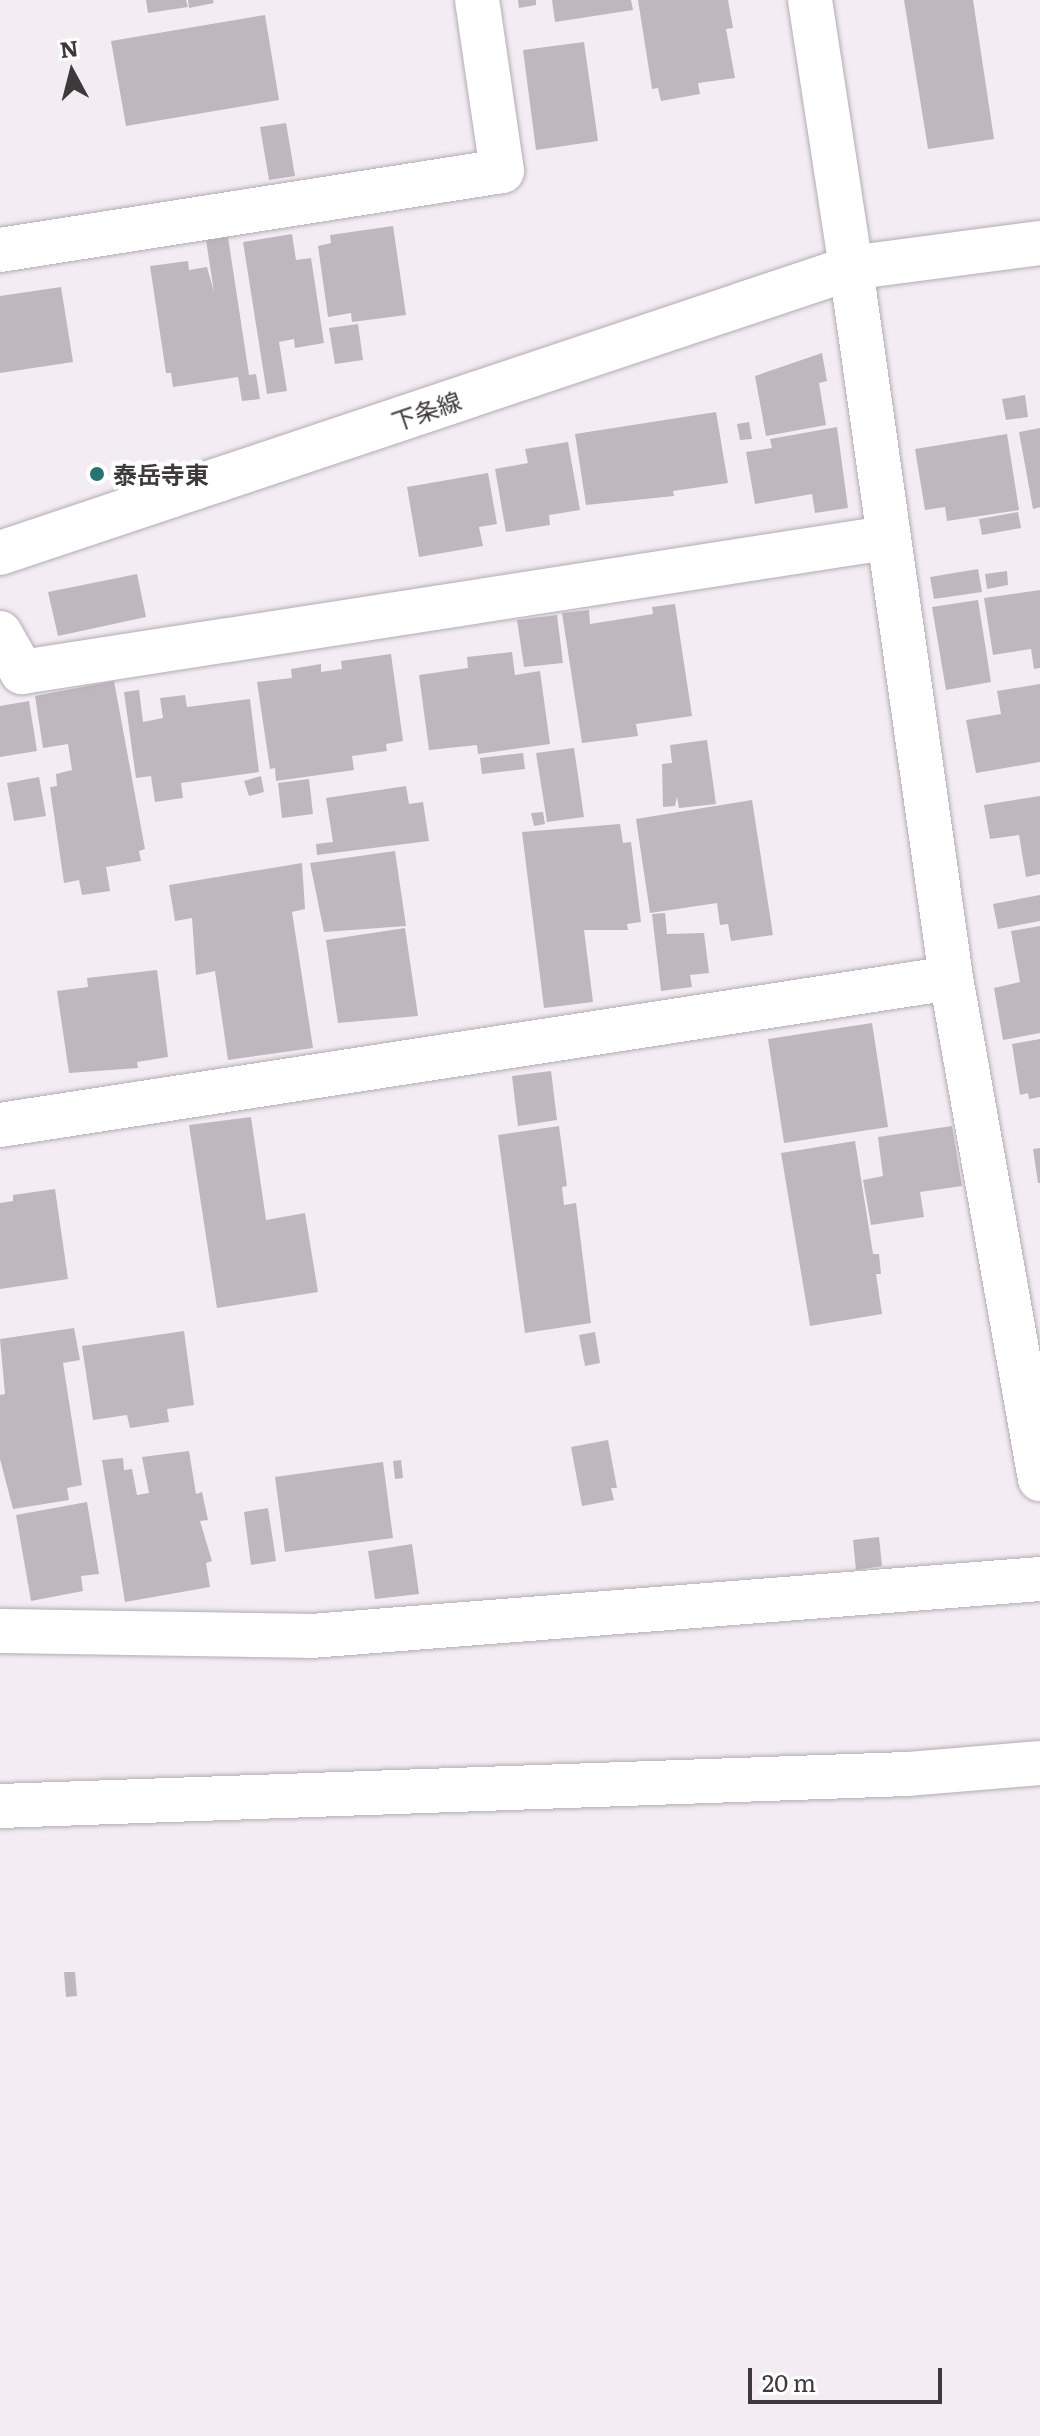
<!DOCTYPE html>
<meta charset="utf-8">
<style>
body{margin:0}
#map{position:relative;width:1040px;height:2436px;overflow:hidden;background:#f4ecf3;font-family:Literata,"Noto Sans JP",serif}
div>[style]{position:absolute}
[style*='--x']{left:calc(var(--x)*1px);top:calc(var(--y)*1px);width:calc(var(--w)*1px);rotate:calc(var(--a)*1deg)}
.building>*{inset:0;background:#beb7be}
.roads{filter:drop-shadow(0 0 2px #b3acb3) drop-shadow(0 0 2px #b3acb3)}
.minor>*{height:44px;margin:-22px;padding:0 22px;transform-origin:22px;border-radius:22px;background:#fff}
.tertiary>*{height:44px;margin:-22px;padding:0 22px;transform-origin:22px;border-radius:22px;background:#fff}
.dots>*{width:22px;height:22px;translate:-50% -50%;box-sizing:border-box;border:4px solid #fff;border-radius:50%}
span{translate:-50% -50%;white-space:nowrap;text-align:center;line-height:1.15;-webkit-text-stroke:8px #fff;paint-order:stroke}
.street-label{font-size:24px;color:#3d3a3c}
.poi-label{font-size:24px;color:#3d3a3c;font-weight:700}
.left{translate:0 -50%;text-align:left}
.north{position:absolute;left:32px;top:32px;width:80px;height:80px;-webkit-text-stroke:6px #fff;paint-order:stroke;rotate:353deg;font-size:22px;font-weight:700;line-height:32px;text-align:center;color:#3d3a3c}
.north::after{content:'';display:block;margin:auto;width:28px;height:36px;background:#3d3a3c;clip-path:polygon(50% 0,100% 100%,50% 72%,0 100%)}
.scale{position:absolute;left:748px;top:2368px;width:194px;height:36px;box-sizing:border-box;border:4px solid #3d3a3c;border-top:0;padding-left:10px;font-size:24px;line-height:28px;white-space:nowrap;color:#3d3a3c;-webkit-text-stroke:6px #fff;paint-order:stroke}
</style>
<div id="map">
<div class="building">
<i style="clip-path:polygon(146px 0,186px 0,188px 7px,148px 13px)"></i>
<i style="clip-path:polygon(188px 0,213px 0,214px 3px,189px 8px)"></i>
<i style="clip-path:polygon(518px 0,536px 0,536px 5px,519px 8px)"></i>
<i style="clip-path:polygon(552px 0,631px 0,633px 10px,555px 22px)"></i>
<i style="clip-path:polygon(638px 0,728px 0,733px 28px,726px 29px,735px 78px,698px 83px,700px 94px,661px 101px,658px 88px,652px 89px)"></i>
<i style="clip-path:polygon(904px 0,973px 0,994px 139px,928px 149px)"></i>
<i style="clip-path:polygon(265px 15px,279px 100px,126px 126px,111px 41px)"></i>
<i style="clip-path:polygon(584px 42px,598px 141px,536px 150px,523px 50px)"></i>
<i style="clip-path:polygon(286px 123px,295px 176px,269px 180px,260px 127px)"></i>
<i style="clip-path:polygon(393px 226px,406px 315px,352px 322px,351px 313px,328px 317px,318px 246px,331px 243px,330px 235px)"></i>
<i style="clip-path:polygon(292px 234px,296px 260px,311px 258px,324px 343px,295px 348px,294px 339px,279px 342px,287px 391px,267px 394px,243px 242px)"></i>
<i style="clip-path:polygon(228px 237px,249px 375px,256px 374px,260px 399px,242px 401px,238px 377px,173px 387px,171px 373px,166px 373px,150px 266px,188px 261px,189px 270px,207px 267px,214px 292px,206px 240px)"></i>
<i style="clip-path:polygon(61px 287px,73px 362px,0 373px,0 296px)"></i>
<i style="clip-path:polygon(358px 324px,363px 360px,335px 364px,329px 328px)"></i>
<i style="clip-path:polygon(822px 353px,827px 381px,819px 383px,826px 425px,766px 436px,755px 376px)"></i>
<i style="clip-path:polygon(1025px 395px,1028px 417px,1006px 420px,1002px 399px)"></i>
<i style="clip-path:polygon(716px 412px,728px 483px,673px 491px,674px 496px,586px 505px,575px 434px)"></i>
<i style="clip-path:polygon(749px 422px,752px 439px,740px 440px,737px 424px)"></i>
<i style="clip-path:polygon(837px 427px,848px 508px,815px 513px,812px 494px,755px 504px,746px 452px,772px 448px,770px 439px)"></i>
<i style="clip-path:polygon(1040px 428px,1040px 507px,1033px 509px,1019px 432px)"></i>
<i style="clip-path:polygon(1007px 434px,1019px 510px,947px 521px,945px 507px,925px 510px,915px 449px)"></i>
<i style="clip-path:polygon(568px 442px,580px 510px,549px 515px,550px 525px,506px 532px,495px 469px,528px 463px,525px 449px)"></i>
<i style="clip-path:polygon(488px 473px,497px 524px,479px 527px,483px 546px,419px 557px,407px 487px)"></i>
<i style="clip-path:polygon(1018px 512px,1021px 528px,982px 535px,979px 519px)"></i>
<i style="clip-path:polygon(978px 569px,982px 592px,934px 599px,930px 577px)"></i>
<i style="clip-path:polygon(1007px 571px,1008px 585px,987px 589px,985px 574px)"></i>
<i style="clip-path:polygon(137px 574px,146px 617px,58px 636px,48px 592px)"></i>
<i style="clip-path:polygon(1040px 590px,1040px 668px,1034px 669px,1031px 649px,993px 655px,984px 598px)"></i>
<i style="clip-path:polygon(978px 600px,991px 682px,946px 690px,932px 607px)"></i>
<i style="clip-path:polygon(675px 604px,692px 716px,636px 724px,638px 736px,582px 743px,562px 613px,589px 610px,590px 624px,653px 614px,652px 607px)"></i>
<i style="clip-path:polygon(557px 615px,563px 663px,524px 667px,517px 620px)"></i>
<i style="clip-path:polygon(512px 652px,515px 675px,540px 671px,550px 744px,478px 754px,477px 745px,429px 750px,419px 675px,468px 668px,467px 657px)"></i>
<i style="clip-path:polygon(391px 654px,403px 741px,386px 744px,387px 751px,352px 756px,354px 770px,276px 781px,275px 768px,270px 769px,257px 682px,292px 678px,291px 669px,321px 664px,321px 672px,342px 669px,341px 661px)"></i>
<i style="clip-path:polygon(114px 681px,145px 849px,139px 851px,141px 861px,106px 867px,110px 891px,82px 895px,79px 880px,64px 883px,50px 787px,57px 786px,56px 774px,72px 770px,68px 744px,43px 748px,35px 696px)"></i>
<i style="clip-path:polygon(1040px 684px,1040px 762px,976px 773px,966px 720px,1001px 714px,997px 691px)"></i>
<i style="clip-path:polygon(139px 690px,143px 722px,163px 718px,160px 698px,185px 695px,187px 707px,250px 699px,259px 772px,181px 783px,183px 798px,155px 802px,151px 776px,136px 778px,124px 692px)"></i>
<i style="clip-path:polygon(29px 701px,37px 751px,0 757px,0 706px)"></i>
<i style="clip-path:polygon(707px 740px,716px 804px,679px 808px,677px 797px,675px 806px,663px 807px,662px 764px,672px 763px,670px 745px)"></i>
<i style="clip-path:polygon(574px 748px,584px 817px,547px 822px,536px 753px)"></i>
<i style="clip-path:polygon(523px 753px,525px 769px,482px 774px,480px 758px)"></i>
<i style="clip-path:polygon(261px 776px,264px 792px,249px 796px,244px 781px)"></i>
<i style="clip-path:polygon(39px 777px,46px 816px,14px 821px,7px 783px)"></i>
<i style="clip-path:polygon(309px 779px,313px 814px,282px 818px,278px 783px)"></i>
<i style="clip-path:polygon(406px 786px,409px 804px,423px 802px,429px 841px,317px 855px,316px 844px,333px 842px,326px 798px)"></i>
<i style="clip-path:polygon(1040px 796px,1040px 874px,1026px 877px,1019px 835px,990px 839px,984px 805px)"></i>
<i style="clip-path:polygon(752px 800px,773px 935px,731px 941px,728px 924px,720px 925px,717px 903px,650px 913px,636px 819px)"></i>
<i style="clip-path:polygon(543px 812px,545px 824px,534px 826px,531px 813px)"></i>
<i style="clip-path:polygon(620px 824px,623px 843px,631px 842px,641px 922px,627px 924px,628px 930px,584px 930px,593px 1002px,544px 1008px,522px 832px)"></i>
<i style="clip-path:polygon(395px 851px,406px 926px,324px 932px,310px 863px)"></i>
<i style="clip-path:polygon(302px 863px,305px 909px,292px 912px,313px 1048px,228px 1060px,215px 971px,196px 975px,192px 918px,175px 921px,169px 885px)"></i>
<i style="clip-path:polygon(1040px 895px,1040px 921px,998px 929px,993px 904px)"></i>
<i style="clip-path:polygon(665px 913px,667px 934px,704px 933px,709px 973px,690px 975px,692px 987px,661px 991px,652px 914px)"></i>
<i style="clip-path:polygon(1040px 926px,1040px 1033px,1003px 1040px,994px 988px,1020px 982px,1011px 931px)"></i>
<i style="clip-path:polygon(405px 928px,418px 1016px,338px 1023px,326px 940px)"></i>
<i style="clip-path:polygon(157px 970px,168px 1057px,137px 1062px,138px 1068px,69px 1073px,57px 991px,88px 987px,87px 978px)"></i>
<i style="clip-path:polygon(872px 1023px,888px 1127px,784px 1143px,768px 1039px)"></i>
<i style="clip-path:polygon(1040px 1039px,1040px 1097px,1029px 1099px,1028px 1093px,1020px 1095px,1012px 1044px)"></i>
<i style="clip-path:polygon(551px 1071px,557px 1120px,518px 1126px,512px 1076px)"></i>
<i style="clip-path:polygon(251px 1117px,266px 1220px,305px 1213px,318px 1292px,217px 1308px,189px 1125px)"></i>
<i style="clip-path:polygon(559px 1126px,567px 1186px,562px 1187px,564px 1205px,576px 1203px,591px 1323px,525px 1333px,498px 1135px)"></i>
<i style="clip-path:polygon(952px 1126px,962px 1186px,920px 1192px,924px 1217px,871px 1225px,863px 1180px,883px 1176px,878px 1137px)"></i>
<i style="clip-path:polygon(855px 1141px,873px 1254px,879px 1254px,881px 1274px,876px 1274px,882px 1314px,810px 1326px,781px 1153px)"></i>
<i style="clip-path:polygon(1040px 1148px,1040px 1183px,1038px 1183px,1033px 1149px)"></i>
<i style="clip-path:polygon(55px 1189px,68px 1279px,0 1289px,0 1203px,13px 1201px,13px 1195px)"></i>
<i style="clip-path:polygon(74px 1328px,80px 1360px,63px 1363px,82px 1485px,67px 1488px,69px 1500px,13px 1509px,0 1459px,0 1395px,5px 1394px,0 1339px)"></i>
<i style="clip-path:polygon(184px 1331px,194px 1405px,167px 1409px,169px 1422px,130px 1428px,127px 1415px,93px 1420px,82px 1346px)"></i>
<i style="clip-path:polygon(595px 1332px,600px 1363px,585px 1366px,579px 1335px)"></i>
<i style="clip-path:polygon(608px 1440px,617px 1488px,611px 1488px,614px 1500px,582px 1506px,571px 1447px)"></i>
<i style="clip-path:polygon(189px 1451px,196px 1494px,202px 1492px,208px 1520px,200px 1521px,212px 1561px,206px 1563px,210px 1587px,125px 1602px,102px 1460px,123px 1458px,124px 1470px,132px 1469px,137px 1495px,149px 1493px,142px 1457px)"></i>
<i style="clip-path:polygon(401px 1460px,403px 1478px,395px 1479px,393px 1461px)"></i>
<i style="clip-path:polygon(383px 1462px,393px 1538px,285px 1552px,275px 1477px)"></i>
<i style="clip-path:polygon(87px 1502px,99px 1574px,81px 1576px,83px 1591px,31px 1601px,16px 1515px)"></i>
<i style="clip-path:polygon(268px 1508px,276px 1561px,251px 1565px,244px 1512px)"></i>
<i style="clip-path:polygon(879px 1537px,882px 1566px,856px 1570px,853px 1540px)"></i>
<i style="clip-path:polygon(412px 1544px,419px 1594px,375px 1599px,368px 1551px)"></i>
<i style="clip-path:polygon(64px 1972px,75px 1972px,77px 1996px,66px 1997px)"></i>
</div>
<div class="roads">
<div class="minor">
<i style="--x:1040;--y:243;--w:191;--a:172.5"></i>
<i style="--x:851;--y:268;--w:717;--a:81.98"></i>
<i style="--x:951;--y:978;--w:509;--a:79.93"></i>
<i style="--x:0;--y:250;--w:508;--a:-8.94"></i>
<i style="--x:502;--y:171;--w:173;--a:-98.3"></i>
<i style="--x:0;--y:633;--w:45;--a:60.6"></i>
<i style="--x:22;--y:672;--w:874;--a:-8.82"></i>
<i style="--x:0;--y:1125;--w:962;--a:-8.79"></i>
<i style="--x:0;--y:1631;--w:311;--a:0.9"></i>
<i style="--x:311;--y:1636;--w:731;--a:-4.47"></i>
<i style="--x:0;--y:1806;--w:908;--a:-2.02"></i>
<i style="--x:907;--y:1774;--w:133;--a:-4.7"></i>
</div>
<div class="tertiary">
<i style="--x:0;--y:553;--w:897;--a:-18.52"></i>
<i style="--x:851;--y:268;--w:271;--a:-98.7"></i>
</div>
</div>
<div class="dots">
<i style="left:97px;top:474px;background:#287372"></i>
</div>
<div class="street-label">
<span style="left:426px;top:410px;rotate:-19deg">下条線</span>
</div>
<div class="poi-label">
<span class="left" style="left:113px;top:474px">泰岳寺東</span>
</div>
<div class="north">N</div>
<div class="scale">20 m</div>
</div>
